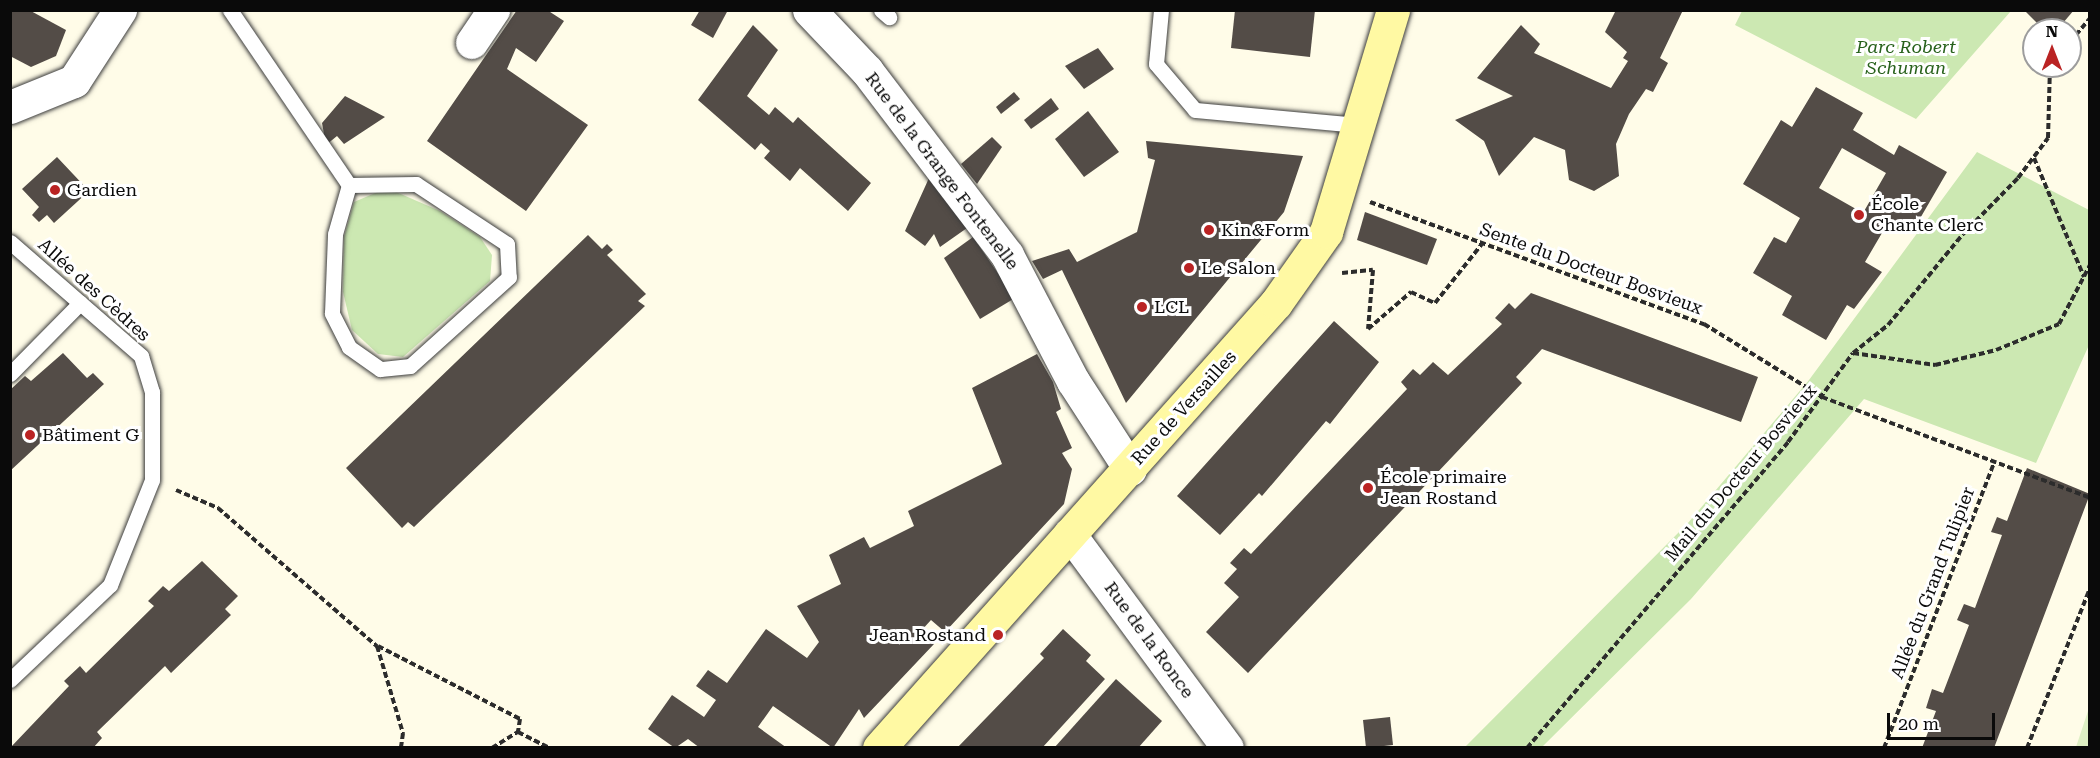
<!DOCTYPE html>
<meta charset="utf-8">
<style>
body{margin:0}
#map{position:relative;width:2100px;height:758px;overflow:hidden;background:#fffce8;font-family:"Roboto Serif",serif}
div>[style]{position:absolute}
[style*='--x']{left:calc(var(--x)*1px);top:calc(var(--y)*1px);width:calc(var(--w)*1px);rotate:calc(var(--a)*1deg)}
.green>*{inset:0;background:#cce8b2}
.pitch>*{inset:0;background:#deefc4}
.building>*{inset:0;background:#534c47}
.path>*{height:4px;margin-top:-2px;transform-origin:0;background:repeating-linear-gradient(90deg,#2c2c2c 0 6px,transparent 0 9px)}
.roads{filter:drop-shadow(0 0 2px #3d3d3d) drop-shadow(0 0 2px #3d3d3d)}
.service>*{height:15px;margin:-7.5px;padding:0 7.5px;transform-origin:7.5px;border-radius:7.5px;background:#fff}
.minor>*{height:32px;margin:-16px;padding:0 16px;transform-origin:16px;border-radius:16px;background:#fff}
.tertiary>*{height:33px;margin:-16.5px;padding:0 16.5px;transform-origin:16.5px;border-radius:16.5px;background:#fff}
.secondary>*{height:33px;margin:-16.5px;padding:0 16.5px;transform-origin:16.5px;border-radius:16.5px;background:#fff9a3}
.dots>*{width:16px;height:16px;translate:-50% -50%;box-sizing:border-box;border:3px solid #fff;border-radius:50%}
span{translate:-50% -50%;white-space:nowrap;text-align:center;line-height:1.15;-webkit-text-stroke:6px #fff;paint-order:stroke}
.park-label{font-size:18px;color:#27611b;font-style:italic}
.street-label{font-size:18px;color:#0a0a0a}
.poi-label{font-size:18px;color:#0a0a0a}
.left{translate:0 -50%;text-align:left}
.right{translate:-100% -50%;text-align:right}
.frame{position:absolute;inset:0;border:12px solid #0a0a0a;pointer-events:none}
.north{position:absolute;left:2022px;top:18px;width:60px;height:60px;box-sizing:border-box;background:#fff;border:2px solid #9d9d9d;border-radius:50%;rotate:0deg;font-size:16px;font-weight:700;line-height:24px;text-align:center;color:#0a0a0a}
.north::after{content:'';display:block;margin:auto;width:21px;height:27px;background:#ba2323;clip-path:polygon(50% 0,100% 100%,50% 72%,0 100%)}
.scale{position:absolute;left:1887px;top:713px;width:108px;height:27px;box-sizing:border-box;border:3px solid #0a0a0a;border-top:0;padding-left:8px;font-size:18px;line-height:21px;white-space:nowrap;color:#0a0a0a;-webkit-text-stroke:4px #fff;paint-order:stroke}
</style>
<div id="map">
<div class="green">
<i style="clip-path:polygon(1742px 11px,1742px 10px,2011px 11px,1916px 119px,1735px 25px)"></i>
<i style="clip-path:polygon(1977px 152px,2089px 210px,2089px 345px,2036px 463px,1864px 399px,1691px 599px,1542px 747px,1465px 747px,1688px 523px,1809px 380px)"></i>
<i style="clip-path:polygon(387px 188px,440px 211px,480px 237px,492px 255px,490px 281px,403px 357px,378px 354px,352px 330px,343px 292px,344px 237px,354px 202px)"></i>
</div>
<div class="pitch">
<i style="clip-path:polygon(2089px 708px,2089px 747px,2076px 747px)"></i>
</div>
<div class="building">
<i style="clip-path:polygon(10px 10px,29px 10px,66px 30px,56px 56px,31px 67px,10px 56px)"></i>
<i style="clip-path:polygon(517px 10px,547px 10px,564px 21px,536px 62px,516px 48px,507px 69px,588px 125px,526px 211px,427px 141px)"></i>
<i style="clip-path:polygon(700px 10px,728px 10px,713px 38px,691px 25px)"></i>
<i style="clip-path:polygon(1235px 10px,1315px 10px,1310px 57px,1231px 48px)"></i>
<i style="clip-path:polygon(1616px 10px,1683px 10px,1660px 58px,1668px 63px,1653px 92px,1646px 89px,1629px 114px,1616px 144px,1619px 176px,1594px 191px,1569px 180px,1565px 150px,1534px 137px,1499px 176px,1484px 141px,1455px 120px,1513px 96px,1477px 78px,1521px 25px,1540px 44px,1534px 53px,1611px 88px,1628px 61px,1623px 58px,1627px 52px,1605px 32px)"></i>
<i style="clip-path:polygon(2024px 10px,2074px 10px,2057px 30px,2044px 30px)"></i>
<i style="clip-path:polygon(753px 25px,778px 50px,747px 96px,769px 115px,775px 107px,793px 123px,798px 117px,871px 183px,848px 211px,800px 168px,790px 181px,764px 158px,770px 151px,761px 143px,755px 150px,698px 100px)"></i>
<i style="clip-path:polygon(1098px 48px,1114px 69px,1084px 89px,1065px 66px)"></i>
<i style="clip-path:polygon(evenodd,1816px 87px,1863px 113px,1853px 130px,1894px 155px,1899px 145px,1947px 172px,1911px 234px,1889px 221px,1865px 262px,1882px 272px,1854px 309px,1847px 305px,1826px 340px,1782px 315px,1792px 296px,1753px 273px,1774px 237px,1786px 243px,1800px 218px,1743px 184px,1781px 120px,1792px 127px,1816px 87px,1842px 148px,1886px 173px,1863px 213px,1819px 188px,1842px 148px)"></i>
<i style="clip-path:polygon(1014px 92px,1020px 99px,1001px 114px,996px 107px)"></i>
<i style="clip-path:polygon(345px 96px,385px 117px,344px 144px,337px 136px,326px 145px,322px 123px)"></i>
<i style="clip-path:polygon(1051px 98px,1059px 109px,1031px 129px,1024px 120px)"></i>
<i style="clip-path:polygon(1088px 111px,1119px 152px,1084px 177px,1055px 139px)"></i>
<i style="clip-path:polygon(992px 137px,1002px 147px,977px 184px,961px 164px)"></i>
<i style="clip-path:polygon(1146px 141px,1303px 156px,1284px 212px,1126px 403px,1062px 270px,1043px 279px,1032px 261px,1069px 249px,1077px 262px,1137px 232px,1155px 160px,1148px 158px)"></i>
<i style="clip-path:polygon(57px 157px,89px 191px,54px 223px,47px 215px,39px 222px,32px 215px,39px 207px,22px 189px)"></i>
<i style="clip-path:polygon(929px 178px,967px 228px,940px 247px,934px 234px,925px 246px,905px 231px)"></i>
<i style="clip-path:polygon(1365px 212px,1437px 239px,1427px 265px,1357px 240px)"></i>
<i style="clip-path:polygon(588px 235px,602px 249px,607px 244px,613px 250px,607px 255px,646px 294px,638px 301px,645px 306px,414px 527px,408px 522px,402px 528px,346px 468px)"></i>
<i style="clip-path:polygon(973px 237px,1015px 298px,980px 319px,944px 258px)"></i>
<i style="clip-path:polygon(1531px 293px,1758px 377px,1741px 422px,1542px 349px,1516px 377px,1522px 383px,1248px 673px,1206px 632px,1239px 597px,1224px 583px,1237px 569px,1230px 563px,1244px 548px,1251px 554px,1407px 389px,1401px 382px,1413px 369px,1420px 375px,1433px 362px,1448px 375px,1502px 324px,1495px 318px,1509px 303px,1515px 309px)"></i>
<i style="clip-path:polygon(1334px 321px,1379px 362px,1330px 424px,1326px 421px,1262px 496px,1259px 493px,1220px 535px,1177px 496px)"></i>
<i style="clip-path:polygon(63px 353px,87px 378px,93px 373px,104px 384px,10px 471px,10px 390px,25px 376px,31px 381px)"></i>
<i style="clip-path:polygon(1037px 354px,1053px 382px,1061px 409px,1056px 412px,1072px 448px,1062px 453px,1072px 469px,1064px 504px,945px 632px,931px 620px,920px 632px,934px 644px,864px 718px,859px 709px,833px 748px,773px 706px,758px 727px,787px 748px,700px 748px,688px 739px,675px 748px,648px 729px,672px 695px,704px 717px,716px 700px,696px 686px,708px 670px,727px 683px,766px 629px,807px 658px,819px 642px,797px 606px,841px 584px,829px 555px,864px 537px,870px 548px,914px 526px,908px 511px,1002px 464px,972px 388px)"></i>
<i style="clip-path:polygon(2027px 468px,2090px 494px,1994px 748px,1922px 748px,1936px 711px,1926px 708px,1932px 689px,1943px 693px,1969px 625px,1957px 620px,1964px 604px,1975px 608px,2002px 535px,1991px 532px,1997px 517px,2007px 521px)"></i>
<i style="clip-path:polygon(202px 561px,238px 596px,225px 609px,231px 615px,171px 673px,165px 666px,97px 732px,102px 738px,93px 748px,10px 748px,69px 686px,64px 681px,80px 666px,86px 673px,154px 606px,148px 601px,163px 586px,169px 591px)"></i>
<i style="clip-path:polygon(1063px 629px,1091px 655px,1086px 661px,1105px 679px,1042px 748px,957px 748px,1044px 658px,1040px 654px)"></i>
<i style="clip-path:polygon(1116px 679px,1162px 721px,1138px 748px,1054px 748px)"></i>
<i style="clip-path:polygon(1390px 717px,1393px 745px,1366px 748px,1363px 720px)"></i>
</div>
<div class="path">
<i style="--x:2070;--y:42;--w:31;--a:-50"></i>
<i style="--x:2034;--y:158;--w:129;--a:67.2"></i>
<i style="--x:1370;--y:202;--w:356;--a:20.1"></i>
<i style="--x:1704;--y:324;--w:139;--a:31.7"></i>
<i style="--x:1822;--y:397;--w:286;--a:20.6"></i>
<i style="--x:1342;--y:273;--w:31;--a:-6"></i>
<i style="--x:1373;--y:270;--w:59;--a:94.8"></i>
<i style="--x:1368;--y:329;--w:57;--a:-40.7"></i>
<i style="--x:1411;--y:292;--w:26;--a:25"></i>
<i style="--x:1435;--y:303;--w:75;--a:-51.5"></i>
<i style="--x:1853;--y:353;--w:83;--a:8.3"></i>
<i style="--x:1935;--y:365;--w:63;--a:-13.8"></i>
<i style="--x:1996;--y:350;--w:68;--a:-22.4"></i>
<i style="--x:2059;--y:324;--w:67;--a:-62.3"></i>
<i style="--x:176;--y:490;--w:46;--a:23.2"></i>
<i style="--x:218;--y:508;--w:211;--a:41"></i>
<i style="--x:377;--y:646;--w:91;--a:73.4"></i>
<i style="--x:403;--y:733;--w:15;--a:98"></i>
<i style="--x:378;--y:646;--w:160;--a:27.2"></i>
<i style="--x:520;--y:719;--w:13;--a:99"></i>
<i style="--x:492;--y:748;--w:31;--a:-32"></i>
<i style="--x:518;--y:732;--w:36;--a:27"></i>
<i style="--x:1527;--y:748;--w:402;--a:-49.5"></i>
<i style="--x:1788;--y:442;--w:110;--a:-53.9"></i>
<i style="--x:1853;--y:353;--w:45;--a:-38.7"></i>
<i style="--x:1888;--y:325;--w:118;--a:-50.5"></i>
<i style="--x:1963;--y:234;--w:78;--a:-45.5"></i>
<i style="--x:2018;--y:178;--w:50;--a:-53.1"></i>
<i style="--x:2048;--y:138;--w:72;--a:-88.4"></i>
<i style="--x:1884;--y:748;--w:308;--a:-68.9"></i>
<i style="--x:2027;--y:748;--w:172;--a:-68.5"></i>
</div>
<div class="roads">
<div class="service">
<i style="--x:230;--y:10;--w:212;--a:55.8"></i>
<i style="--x:881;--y:10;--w:11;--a:41"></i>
<i style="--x:1161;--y:10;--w:54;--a:95.3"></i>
<i style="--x:1156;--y:64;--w:60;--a:49.7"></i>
<i style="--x:1195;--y:110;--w:164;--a:5.3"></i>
<i style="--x:416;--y:184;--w:109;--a:33.4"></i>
<i style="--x:507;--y:244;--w:33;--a:87"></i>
<i style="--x:509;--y:277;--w:133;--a:138"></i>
<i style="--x:410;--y:366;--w:30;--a:174"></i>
<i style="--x:380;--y:369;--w:38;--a:-145"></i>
<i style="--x:349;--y:347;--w:38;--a:-117"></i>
<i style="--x:332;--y:313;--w:79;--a:-87.8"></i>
<i style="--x:335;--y:234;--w:51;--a:-74.1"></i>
<i style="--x:349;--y:185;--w:67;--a:-0.9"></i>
<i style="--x:10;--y:242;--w:174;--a:41"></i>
<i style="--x:141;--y:356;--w:38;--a:73"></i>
<i style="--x:152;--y:392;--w:88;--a:90"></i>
<i style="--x:152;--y:480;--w:113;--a:111.8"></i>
<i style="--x:110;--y:585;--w:138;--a:136.5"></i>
<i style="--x:10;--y:374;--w:100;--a:-45.4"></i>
</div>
<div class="minor">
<i style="--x:472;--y:43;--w:40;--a:-56"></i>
<i style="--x:1070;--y:534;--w:266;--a:53.6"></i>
</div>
<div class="tertiary">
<i style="--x:809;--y:10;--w:84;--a:46.4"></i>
<i style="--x:867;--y:71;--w:231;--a:52.7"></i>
<i style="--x:1007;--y:255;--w:142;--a:62.4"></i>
<i style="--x:1073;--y:381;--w:105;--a:57.1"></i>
<i style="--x:10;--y:107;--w:69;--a:-22.1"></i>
<i style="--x:74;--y:81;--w:85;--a:-57.1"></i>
</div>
<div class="secondary">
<i style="--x:879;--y:748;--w:596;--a:-48.26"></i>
<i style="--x:1276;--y:303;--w:87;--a:-54.8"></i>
<i style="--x:1326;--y:232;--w:232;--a:-73.2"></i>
</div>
</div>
<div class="dots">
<i style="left:55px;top:190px;background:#ba2323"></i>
<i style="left:1859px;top:215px;background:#ba2323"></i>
<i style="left:1209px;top:230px;background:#ba2323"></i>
<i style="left:1189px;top:268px;background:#ba2323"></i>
<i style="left:1142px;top:307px;background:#ba2323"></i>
<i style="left:30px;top:435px;background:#ba2323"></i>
<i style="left:1368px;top:488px;background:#ba2323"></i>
<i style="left:998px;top:635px;background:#ba2323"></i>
</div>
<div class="park-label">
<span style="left:1906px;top:58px">Parc Robert<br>Schuman</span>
</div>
<div class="street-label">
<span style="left:942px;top:171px;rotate:53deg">Rue de la Grange Fontenelle</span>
<span style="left:1591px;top:269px;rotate:20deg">Sente du Docteur Bosvieux</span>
<span style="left:94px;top:290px;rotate:42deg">Allée des Cèdres</span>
<span style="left:1184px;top:408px;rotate:-48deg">Rue de Versailles</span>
<span style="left:1741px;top:473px;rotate:-50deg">Mail du Docteur Bosvieux</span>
<span style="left:1933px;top:583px;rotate:-69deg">Allée du Grand Tulipier</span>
<span style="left:1149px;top:640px;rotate:54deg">Rue de la Ronce</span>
</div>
<div class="poi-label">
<span class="left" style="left:67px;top:190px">Gardien</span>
<span class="left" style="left:1871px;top:215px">École<br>Chante Clerc</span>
<span class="left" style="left:1221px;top:230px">Kin&amp;Form</span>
<span class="left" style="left:1201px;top:268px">Le Salon</span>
<span class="left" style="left:1154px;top:307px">LCL</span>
<span class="left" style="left:42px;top:435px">Bâtiment G</span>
<span class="left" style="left:1380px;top:488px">École primaire<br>Jean Rostand</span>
<span class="right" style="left:986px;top:635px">Jean Rostand</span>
</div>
<div class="frame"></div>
<div class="north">N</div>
<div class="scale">20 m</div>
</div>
